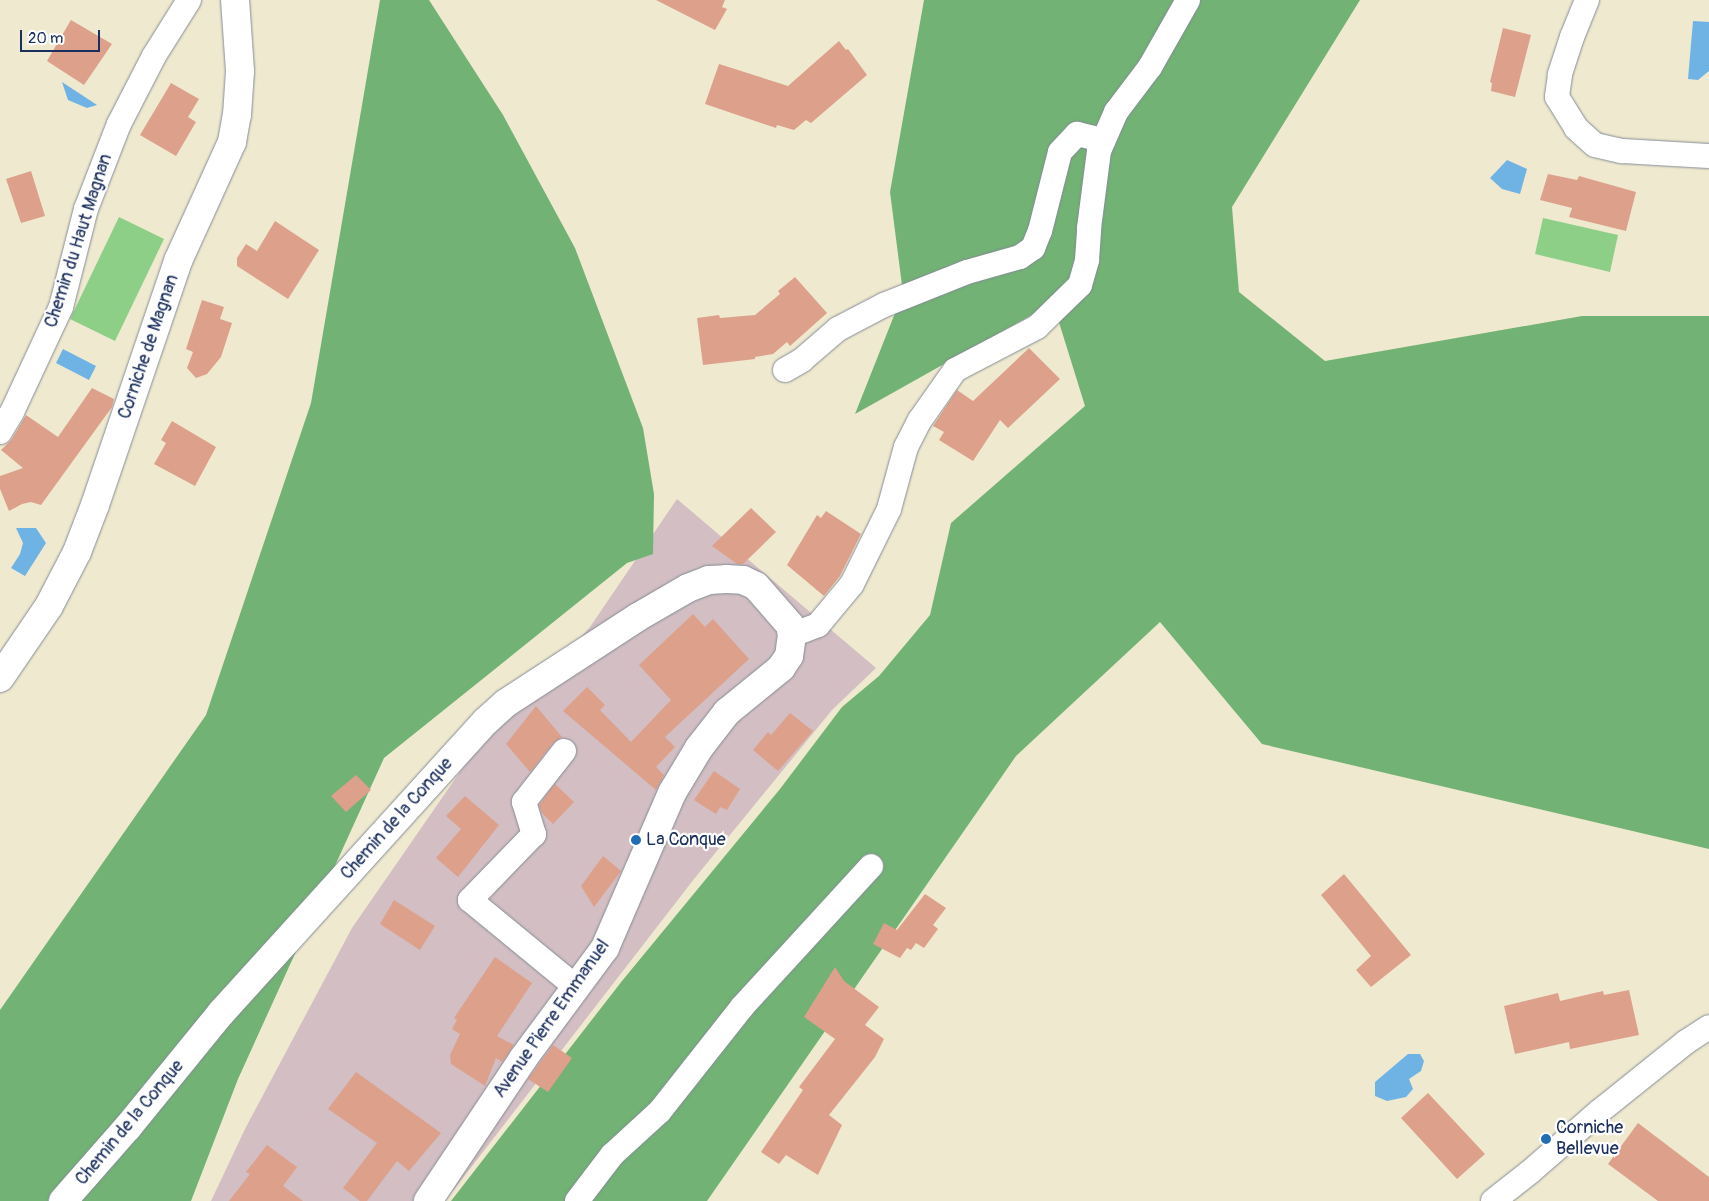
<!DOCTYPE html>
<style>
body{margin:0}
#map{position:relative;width:1709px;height:1201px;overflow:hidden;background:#efe9cf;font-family:Pangolin,sans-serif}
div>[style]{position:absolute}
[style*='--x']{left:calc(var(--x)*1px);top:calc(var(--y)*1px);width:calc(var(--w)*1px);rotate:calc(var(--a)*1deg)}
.industrial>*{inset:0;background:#d2bec3}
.green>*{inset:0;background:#8dcf87}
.forest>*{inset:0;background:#72b274}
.water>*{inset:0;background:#6fb3e5}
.building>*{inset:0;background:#dda08b}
.roads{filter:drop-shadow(0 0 1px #858c96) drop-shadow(0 0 1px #858c96)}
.minor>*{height:24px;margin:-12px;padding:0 12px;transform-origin:12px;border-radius:12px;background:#fff}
.tertiary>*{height:28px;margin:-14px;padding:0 14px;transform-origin:14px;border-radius:14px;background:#fff}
.dots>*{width:14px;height:14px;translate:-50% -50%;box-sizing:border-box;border:2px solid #fff;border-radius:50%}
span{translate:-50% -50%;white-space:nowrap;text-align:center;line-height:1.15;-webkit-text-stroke:4.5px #fff;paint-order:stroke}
.street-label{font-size:18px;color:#1b2f5e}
.poi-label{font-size:18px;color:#1b2f5e}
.left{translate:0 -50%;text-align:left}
.scale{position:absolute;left:20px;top:30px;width:80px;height:22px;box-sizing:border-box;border:2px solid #1b2f5e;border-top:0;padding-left:6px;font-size:15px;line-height:18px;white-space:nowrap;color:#1b2f5e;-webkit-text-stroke:4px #fff;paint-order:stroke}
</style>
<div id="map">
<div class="industrial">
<i style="clip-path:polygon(677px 499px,876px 668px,832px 710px,694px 879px,445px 1201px,211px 1201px,246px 1127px,352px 928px,471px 756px,590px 627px)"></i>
</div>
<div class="green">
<i style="clip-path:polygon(119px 217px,164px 239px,115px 341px,70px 319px)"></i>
<i style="clip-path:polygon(1543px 218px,1618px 235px,1610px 272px,1535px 254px)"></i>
</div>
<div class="forest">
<i style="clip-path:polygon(380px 0,429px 0,503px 115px,575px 248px,643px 428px,654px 494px,653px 554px,627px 563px,384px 758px,238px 1079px,191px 1201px,0 1201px,0 1010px,206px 715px,311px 403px)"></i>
<i style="clip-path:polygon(924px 0,1360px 0,1232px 207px,1239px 292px,1325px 361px,1582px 316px,1709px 316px,1709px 849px,1262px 744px,1160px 622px,1016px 756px,707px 1201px,451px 1201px,622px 981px,780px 789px,842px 707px,879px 676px,930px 615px,951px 523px,1085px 406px,1053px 303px,855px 414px,903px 293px,890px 192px)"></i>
</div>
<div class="water">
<i style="clip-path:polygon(1693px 21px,1709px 22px,1709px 71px,1698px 80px,1688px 79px)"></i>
<i style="clip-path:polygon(62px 82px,97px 105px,87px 108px,68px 100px)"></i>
<i style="clip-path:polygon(1507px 160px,1527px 169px,1520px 194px,1502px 189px,1490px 178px)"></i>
<i style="clip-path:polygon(63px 349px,96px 366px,89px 380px,56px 363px)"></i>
<i style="clip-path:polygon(16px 528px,36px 528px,46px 543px,25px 576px,11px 568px,20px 554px,23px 543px)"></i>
<i style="clip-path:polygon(1408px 1054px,1420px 1054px,1424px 1061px,1421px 1071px,1409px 1079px,1413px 1089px,1406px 1097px,1387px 1101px,1375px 1096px,1375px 1082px)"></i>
</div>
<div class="building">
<i style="clip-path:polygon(656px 0,725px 0,722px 7px,727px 9px,715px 30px)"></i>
<i style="clip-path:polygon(71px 20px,112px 44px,84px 85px,47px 61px)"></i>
<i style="clip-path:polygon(1503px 28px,1531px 35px,1515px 97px,1491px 91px,1492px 83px,1490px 82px)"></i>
<i style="clip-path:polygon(839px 41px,846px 50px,848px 49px,867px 75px,811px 123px,806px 120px,794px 130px,777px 125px,776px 128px,705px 104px,719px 64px,788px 86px)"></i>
<i style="clip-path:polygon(171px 83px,199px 99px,188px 117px,196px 122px,176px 156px,140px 135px)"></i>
<i style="clip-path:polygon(31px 171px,45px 216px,21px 223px,6px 179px)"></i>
<i style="clip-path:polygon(1548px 174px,1577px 180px,1579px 176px,1636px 192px,1626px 231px,1569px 217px,1572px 208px,1540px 200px)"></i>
<i style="clip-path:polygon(275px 221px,319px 250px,288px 299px,237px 266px,237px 258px,246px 244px,257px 251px)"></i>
<i style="clip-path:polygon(795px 277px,827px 313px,790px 346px,787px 342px,773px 354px,755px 357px,755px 359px,703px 365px,697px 318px,719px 315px,720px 318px,755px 315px,780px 294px,778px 291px)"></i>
<i style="clip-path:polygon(202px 300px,224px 307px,220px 319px,232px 323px,221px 357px,207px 374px,196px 378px,187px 368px,193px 352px,186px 349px)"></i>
<i style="clip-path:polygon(1029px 348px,1060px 379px,1008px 428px,1000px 420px,973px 461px,939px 440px,944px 432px,933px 426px,957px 390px,973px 401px)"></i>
<i style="clip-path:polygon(92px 388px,114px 399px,112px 407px,41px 505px,31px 502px,22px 504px,9px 511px,0 489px,0 476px,23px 468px,1px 450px,12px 439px,26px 415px,58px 437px)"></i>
<i style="clip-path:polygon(172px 421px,216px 447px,195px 486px,154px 464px,166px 443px,161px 440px)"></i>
<i style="clip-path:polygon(751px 508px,776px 532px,743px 564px,737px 564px,712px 546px)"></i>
<i style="clip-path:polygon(826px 511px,861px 534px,840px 576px,824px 596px,787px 565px,817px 515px,821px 518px)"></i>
<i style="clip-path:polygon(693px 614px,705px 627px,713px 619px,749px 659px,665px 737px,675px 747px,656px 767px,664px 775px,656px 790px,563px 711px,587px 687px,605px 705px,600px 710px,631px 742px,671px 700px,639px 665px)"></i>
<i style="clip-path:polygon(536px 706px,562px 737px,553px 743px,530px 772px,506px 744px)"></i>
<i style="clip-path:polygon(790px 713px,813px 731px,778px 771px,753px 750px,768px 732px,771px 735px)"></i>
<i style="clip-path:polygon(714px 771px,740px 789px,727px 810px,720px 807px,716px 814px,694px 800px)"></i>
<i style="clip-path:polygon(356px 775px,371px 790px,346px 812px,331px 796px)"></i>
<i style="clip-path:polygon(555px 784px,574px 802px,553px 824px,542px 813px,539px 805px)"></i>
<i style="clip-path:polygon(465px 796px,499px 825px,458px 877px,436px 858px,461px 829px,446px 816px)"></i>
<i style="clip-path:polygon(603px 856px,621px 871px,594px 907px,581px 886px)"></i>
<i style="clip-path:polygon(1344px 874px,1411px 955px,1371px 987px,1356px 970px,1371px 956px,1321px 895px)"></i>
<i style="clip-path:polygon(925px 894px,946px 908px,933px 925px,938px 929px,924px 948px,916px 943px,911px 950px,907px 948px,900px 958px,873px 944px,884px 923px,897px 930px)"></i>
<i style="clip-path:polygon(394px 900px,435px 926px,420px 950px,380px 924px)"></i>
<i style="clip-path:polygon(495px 957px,532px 983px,497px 1036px,514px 1045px,502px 1062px,496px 1058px,485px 1086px,451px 1064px,450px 1055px,460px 1034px,452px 1029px,457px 1020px,454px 1018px)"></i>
<i style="clip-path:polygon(835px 967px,844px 981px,879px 1007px,865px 1025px,884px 1039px,875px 1057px,829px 1115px,842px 1125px,818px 1175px,786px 1155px,779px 1164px,761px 1152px,803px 1090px,799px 1087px,835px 1039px,804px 1017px)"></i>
<i style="clip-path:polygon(1629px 990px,1639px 1035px,1570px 1049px,1569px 1042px,1515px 1054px,1504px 1006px,1558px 993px,1560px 1001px,1603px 991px,1604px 995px)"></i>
<i style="clip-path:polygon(553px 1045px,572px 1058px,548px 1092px,528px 1079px)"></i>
<i style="clip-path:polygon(356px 1072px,441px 1133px,409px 1171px,397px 1161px,367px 1201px,360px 1201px,343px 1188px,377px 1143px,328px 1109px)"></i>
<i style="clip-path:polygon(1428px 1093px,1485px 1154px,1457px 1179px,1401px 1118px)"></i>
<i style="clip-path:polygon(1638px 1123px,1709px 1177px,1709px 1201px,1658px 1201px,1608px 1164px)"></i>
<i style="clip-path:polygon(267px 1145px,297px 1167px,283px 1186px,303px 1201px,229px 1201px,250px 1174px,246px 1172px)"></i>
</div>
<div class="roads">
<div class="minor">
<i style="--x:1587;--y:0;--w:40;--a:112"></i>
<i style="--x:1572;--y:37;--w:40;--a:108"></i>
<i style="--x:1560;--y:75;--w:22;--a:98"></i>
<i style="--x:1557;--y:97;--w:36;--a:58"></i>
<i style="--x:1576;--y:128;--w:25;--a:42"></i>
<i style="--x:1595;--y:145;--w:28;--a:13"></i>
<i style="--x:1622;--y:151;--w:87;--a:3.3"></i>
<i style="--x:785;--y:370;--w:20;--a:-30"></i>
<i style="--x:802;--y:360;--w:48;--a:-40.7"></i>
<i style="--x:838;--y:329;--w:52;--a:-27.6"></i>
<i style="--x:884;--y:305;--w:89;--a:-21.7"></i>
<i style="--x:967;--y:272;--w:55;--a:-15.8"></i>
<i style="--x:1020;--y:257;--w:16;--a:-35"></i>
<i style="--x:1033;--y:248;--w:18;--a:-68"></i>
<i style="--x:1040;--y:231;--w:81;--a:-75.8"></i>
<i style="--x:1060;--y:152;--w:25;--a:-47"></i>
<i style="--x:1077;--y:134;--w:27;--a:13"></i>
<i style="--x:0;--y:432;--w:23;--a:-59"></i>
<i style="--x:12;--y:412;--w:116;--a:-65"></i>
<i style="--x:61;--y:307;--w:101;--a:-75.7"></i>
<i style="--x:86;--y:209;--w:91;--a:-68.8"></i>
<i style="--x:119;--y:124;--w:76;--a:-62.8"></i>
<i style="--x:154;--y:56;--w:66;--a:-58"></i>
<i style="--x:792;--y:635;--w:28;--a:-21"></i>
<i style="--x:818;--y:625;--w:53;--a:-50.3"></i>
<i style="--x:852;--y:584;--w:84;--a:-63.7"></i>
<i style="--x:889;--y:509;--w:64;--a:-74.7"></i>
<i style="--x:906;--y:447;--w:30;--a:-63"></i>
<i style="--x:920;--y:420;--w:61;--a:-55"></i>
<i style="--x:955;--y:370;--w:93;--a:-27.7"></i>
<i style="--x:1037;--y:327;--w:60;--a:-44.3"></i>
<i style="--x:1080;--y:285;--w:26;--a:-74"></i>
<i style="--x:1087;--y:260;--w:32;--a:-86"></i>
<i style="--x:1089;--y:228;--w:78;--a:-82.6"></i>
<i style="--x:1099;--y:151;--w:43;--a:-66.4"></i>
<i style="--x:1116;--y:112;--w:56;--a:-52.9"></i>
<i style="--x:1150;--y:67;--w:77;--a:-60.4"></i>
<i style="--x:564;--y:751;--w:65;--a:128.1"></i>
<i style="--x:524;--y:802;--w:34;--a:73"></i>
<i style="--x:534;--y:834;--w:92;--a:134.1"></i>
<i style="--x:470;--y:900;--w:137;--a:39.4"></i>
<i style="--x:577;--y:1201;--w:58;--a:-52.7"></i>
<i style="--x:612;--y:1155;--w:65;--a:-42.5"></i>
<i style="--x:660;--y:1111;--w:132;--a:-51.7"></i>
<i style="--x:742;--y:1007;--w:191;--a:-47.5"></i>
<i style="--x:1493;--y:1201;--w:47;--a:-38.1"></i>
<i style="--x:1530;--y:1172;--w:93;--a:-41.1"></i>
<i style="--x:1600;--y:1111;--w:110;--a:-38.7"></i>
<i style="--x:1686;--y:1042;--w:27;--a:-33"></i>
</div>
<div class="tertiary">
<i style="--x:0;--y:678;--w:87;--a:-55.8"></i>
<i style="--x:49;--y:606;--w:61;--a:-62.6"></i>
<i style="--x:77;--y:552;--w:50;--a:-69"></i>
<i style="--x:95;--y:505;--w:258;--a:-71.2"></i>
<i style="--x:178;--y:261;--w:131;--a:-65.6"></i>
<i style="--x:232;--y:142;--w:27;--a:-80"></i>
<i style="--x:237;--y:115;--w:44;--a:-86.1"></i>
<i style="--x:240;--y:71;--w:71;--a:-94"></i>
<i style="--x:63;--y:1201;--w:98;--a:-48.7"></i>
<i style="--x:128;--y:1127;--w:147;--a:-50.8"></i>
<i style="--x:221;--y:1013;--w:394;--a:-47.8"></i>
<i style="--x:486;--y:721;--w:27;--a:-42"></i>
<i style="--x:506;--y:703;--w:158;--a:-33.1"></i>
<i style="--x:638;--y:617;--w:58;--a:-30.1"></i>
<i style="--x:688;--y:588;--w:22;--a:-21"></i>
<i style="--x:709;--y:580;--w:17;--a:-3"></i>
<i style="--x:726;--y:579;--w:17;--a:3"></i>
<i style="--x:743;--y:580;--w:14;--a:25"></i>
<i style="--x:756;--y:586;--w:52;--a:48.9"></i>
<i style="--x:790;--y:625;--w:10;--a:79"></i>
<i style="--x:792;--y:635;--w:21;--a:98"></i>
<i style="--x:789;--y:656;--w:14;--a:124"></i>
<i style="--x:781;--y:668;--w:70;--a:140.8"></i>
<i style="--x:727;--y:712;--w:46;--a:127.9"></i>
<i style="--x:699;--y:748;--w:52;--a:121"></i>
<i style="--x:672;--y:793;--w:169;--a:113.4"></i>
<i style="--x:605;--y:948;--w:138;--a:126.5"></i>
<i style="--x:523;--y:1059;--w:171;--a:123.8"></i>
</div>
</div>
<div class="dots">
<i style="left:636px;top:840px;background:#1f6fb2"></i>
<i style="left:1546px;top:1139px;background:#1f6fb2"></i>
</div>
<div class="street-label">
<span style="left:79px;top:241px;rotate:-72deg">Chemin du Haut Magnan</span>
<span style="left:149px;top:347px;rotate:-71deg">Corniche de Magnan</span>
<span style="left:397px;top:819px;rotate:-48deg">Chemin de la Conque</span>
<span style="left:552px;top:1019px;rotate:-55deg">Avenue Pierre Emmanuel</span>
<span style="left:130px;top:1123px;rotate:-50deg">Chemin de la Conque</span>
</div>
<div class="poi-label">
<span class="left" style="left:646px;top:840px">La Conque</span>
<span class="left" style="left:1556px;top:1139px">Corniche<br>Bellevue</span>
</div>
<div class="scale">20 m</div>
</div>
